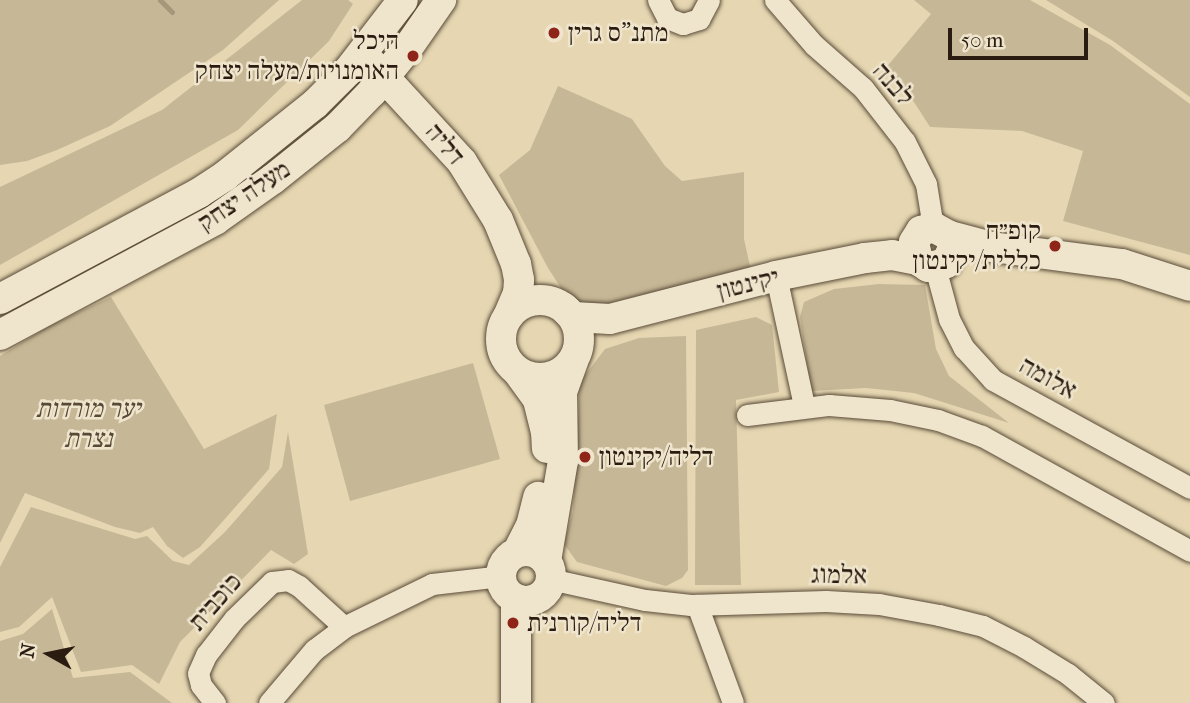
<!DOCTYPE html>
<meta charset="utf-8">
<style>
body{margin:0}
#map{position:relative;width:1190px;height:703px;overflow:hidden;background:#e6d7b2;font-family:"IM FELL French Canon","Frank Ruhl Libre",serif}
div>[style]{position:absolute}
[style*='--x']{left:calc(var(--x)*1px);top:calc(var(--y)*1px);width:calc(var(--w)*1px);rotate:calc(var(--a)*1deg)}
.green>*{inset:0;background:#c6b796}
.stream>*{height:5px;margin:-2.5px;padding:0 2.5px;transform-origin:2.5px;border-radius:2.5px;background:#a6977b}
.roads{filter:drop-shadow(0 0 2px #594b38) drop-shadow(0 0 2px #594b38)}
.street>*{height:21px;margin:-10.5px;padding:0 10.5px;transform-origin:10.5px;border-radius:10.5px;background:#efe5cd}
.secondary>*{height:30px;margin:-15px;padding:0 15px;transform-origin:15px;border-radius:15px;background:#efe5cd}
.secondary>.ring{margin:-15px;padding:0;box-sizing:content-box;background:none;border:30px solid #efe5cd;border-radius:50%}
.dots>*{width:19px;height:19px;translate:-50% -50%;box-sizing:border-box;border:4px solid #efe5cd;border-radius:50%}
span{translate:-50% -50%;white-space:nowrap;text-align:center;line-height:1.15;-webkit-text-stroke:5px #efe5cd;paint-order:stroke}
.poi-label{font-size:26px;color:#2a1c10}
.left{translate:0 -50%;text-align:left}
.right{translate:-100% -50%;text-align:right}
.street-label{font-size:26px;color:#2a1c10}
.park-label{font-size:26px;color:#594a38;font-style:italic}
.north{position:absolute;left:14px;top:619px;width:70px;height:70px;-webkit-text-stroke:5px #efe5cd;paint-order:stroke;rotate:279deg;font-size:19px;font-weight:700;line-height:28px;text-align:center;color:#2a1c10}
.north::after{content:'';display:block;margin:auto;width:24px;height:32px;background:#2a1c10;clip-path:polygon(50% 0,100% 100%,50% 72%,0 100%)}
.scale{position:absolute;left:948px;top:28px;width:140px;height:32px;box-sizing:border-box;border:4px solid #2a1c10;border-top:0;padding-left:9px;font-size:21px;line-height:24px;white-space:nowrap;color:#2a1c10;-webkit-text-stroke:5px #efe5cd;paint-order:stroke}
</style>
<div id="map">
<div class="green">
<i style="clip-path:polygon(0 0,279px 0,223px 50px,110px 126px,57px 150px,27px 161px,0 165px)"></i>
<i style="clip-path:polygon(302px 0,348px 0,353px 4px,329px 41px,238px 130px,0 265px,0 187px,162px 110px)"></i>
<i style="clip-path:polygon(914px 0,1030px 0,1110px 45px,1190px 104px,1190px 255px,1063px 221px,1083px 151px,1022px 131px,930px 127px,914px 102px,884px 70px,931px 14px)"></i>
<i style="clip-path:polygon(1046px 0,1190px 0,1190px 97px,1113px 41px)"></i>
<i style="clip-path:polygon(558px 86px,632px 119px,665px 166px,682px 181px,744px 172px,744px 239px,752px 275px,591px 311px,568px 299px,548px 268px,499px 175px,530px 150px)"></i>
<i style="clip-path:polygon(879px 284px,925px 285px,936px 349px,949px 376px,1009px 423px,914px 393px,866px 388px,811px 391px,800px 317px,804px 302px,834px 289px)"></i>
<i style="clip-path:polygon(111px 297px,204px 449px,277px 414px,269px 469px,200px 547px,183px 558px,167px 546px,153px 527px,140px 533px,115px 527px,25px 493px,0 543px,0 356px,49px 326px)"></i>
<i style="clip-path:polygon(756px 317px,772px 325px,779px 392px,736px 400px,741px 585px,695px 585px,696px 330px)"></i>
<i style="clip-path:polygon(686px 336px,688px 570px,682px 578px,666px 586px,577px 562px,564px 544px,573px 511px,580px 382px,605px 349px,639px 338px)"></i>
<i style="clip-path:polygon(473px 363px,500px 459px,350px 501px,324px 405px)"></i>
<i style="clip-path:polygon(288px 432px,308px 554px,294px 564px,271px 550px,180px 642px,159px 684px,132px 665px,81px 672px,52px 597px,19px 627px,0 632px,0 567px,31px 507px,135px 539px,147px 536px,173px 561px,189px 565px,225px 532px,282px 467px)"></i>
<i style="clip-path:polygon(52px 609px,73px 678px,130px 672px,172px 703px,0 703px,0 641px,23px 634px)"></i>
</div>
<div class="stream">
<i style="--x:160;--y:0;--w:17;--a:45"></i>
</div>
<div class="roads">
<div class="street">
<i style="--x:658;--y:0;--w:20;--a:63"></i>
<i style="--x:667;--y:18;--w:17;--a:21"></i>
<i style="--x:683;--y:24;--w:17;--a:-17"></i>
<i style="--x:699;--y:19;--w:21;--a:-62"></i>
<i style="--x:775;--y:0;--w:60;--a:49.1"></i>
<i style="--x:814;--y:45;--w:65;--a:41.3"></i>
<i style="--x:863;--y:88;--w:68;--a:52.1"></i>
<i style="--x:905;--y:142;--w:47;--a:63.4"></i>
<i style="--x:926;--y:184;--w:44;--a:80.8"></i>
<i style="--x:935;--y:267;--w:54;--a:74.9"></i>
<i style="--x:949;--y:319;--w:33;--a:63"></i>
<i style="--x:964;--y:348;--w:43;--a:47.8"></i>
<i style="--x:993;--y:380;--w:225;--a:28.7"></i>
<i style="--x:776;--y:276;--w:133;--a:77.8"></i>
<i style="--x:747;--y:415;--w:83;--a:-7"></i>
<i style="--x:829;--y:405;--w:61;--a:4.7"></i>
<i style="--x:890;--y:410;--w:49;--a:11.8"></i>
<i style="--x:938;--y:420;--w:47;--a:20"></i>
<i style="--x:982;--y:436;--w:238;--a:28.9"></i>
<i style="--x:550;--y:579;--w:97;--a:12.5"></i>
<i style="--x:645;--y:600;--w:46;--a:6.2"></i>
<i style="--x:691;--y:605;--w:135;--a:-1.7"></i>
<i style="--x:826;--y:601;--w:53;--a:3.2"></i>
<i style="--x:879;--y:604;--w:61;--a:10.4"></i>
<i style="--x:939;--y:615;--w:45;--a:14"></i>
<i style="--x:983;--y:626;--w:46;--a:27.1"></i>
<i style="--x:1024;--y:647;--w:52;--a:31.5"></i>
<i style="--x:1068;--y:674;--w:46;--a:38.9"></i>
<i style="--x:697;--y:605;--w:104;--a:69.8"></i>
<i style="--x:215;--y:703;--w:23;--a:-128"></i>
<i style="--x:201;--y:685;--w:12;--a:-104"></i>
<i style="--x:198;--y:673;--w:20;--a:-66"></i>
<i style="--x:206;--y:655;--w:46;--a:-52.1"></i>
<i style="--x:234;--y:619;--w:53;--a:-44.2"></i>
<i style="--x:272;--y:582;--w:16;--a:-7"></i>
<i style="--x:288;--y:580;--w:13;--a:29"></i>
<i style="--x:299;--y:586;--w:61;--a:42.3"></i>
<i style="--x:269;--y:703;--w:70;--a:-49.7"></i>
<i style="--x:314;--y:650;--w:38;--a:-37"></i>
<i style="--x:344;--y:627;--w:98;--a:-26"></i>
<i style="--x:432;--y:584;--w:69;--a:-6.6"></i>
</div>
<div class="secondary">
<i style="--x:372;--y:64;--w:133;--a:47.4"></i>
<i style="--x:462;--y:162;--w:68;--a:58.2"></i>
<i style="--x:498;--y:220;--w:48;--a:67.8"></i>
<i style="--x:516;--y:264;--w:16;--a:79"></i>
<i style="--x:519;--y:280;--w:13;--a:94"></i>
<i style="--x:518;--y:293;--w:26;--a:113"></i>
<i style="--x:950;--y:236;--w:12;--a:76"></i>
<i style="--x:953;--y:248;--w:17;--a:115"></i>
<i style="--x:946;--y:263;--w:18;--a:167"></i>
<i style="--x:928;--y:267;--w:12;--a:-145"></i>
<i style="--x:918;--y:260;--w:18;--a:-103"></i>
<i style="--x:914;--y:242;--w:13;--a:-58"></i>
<i style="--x:921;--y:231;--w:13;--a:-18"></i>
<i style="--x:933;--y:227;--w:19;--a:28"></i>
<i style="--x:950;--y:236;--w:43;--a:14.7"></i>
<i style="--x:992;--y:247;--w:131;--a:7.5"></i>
<i style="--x:1122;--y:264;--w:71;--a:17.9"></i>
<i style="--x:0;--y:299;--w:225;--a:-28"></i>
<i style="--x:199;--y:193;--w:31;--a:-33"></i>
<i style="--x:225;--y:176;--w:115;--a:-38.7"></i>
<i style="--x:315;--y:104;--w:48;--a:-45"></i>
<i style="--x:349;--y:70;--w:88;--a:-52.4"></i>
<i class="ring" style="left:501px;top:300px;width:48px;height:48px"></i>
<i style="--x:564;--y:308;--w:13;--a:45"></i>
<i style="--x:573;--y:317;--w:37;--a:3"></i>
<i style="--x:610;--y:319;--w:171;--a:-14.5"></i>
<i style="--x:776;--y:276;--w:91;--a:-11.4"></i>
<i style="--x:865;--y:258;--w:27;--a:-6"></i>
<i style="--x:892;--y:255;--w:26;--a:11"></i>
<i style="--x:0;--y:335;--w:244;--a:-28.1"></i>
<i style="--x:215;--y:220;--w:71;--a:-35.3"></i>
<i style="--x:273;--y:179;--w:82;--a:-38.6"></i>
<i style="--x:337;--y:128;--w:50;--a:-45.8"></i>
<i style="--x:372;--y:92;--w:55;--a:-50.9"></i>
<i style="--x:407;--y:49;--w:60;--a:-55.2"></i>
<i style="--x:518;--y:372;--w:34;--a:54"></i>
<i style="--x:538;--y:400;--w:32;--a:76"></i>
<i style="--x:546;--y:431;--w:17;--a:87"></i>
<i class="ring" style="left:501px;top:551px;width:20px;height:20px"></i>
<i style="--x:518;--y:551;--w:28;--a:-63"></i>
<i style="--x:531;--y:526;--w:30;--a:-76"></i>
<i style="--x:546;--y:561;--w:101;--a:-80.4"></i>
<i style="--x:563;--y:461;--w:69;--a:-90.8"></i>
<i style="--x:562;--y:392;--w:33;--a:-70"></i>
<i style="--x:516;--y:703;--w:104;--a:-90"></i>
</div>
</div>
<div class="dots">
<i style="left:554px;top:33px;background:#8f2418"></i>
<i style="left:413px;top:56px;background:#8f2418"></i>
<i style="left:1055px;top:246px;background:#8f2418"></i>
<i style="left:585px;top:457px;background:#8f2418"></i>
<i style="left:513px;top:623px;background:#8f2418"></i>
</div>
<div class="poi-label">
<span class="left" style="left:568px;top:33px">מתנ"ס גרין</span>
<span class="right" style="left:399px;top:56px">היכל<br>האומנויות/מעלה יצחק</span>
<span class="right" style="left:1041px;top:246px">קופ״ח<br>כללית/יקינטון</span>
<span class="left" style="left:599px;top:457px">דליה/יקינטון</span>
<span class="left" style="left:527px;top:623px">דליה/קורנית</span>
</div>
<div class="street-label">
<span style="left:893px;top:84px;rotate:49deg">לבנה</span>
<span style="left:445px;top:144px;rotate:50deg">דליה</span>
<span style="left:244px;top:196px;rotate:-34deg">מעלה יצחק</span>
<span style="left:748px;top:284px;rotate:-14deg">יקינטון</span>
<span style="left:1048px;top:378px;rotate:29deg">אלומה</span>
<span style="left:839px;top:575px;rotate:1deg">אלמוג</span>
<span style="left:215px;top:602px;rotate:-49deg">כוכבית</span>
</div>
<div class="park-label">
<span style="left:88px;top:424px">יער מורדות<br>נצרת</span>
</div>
<div class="north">N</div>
<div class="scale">50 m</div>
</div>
